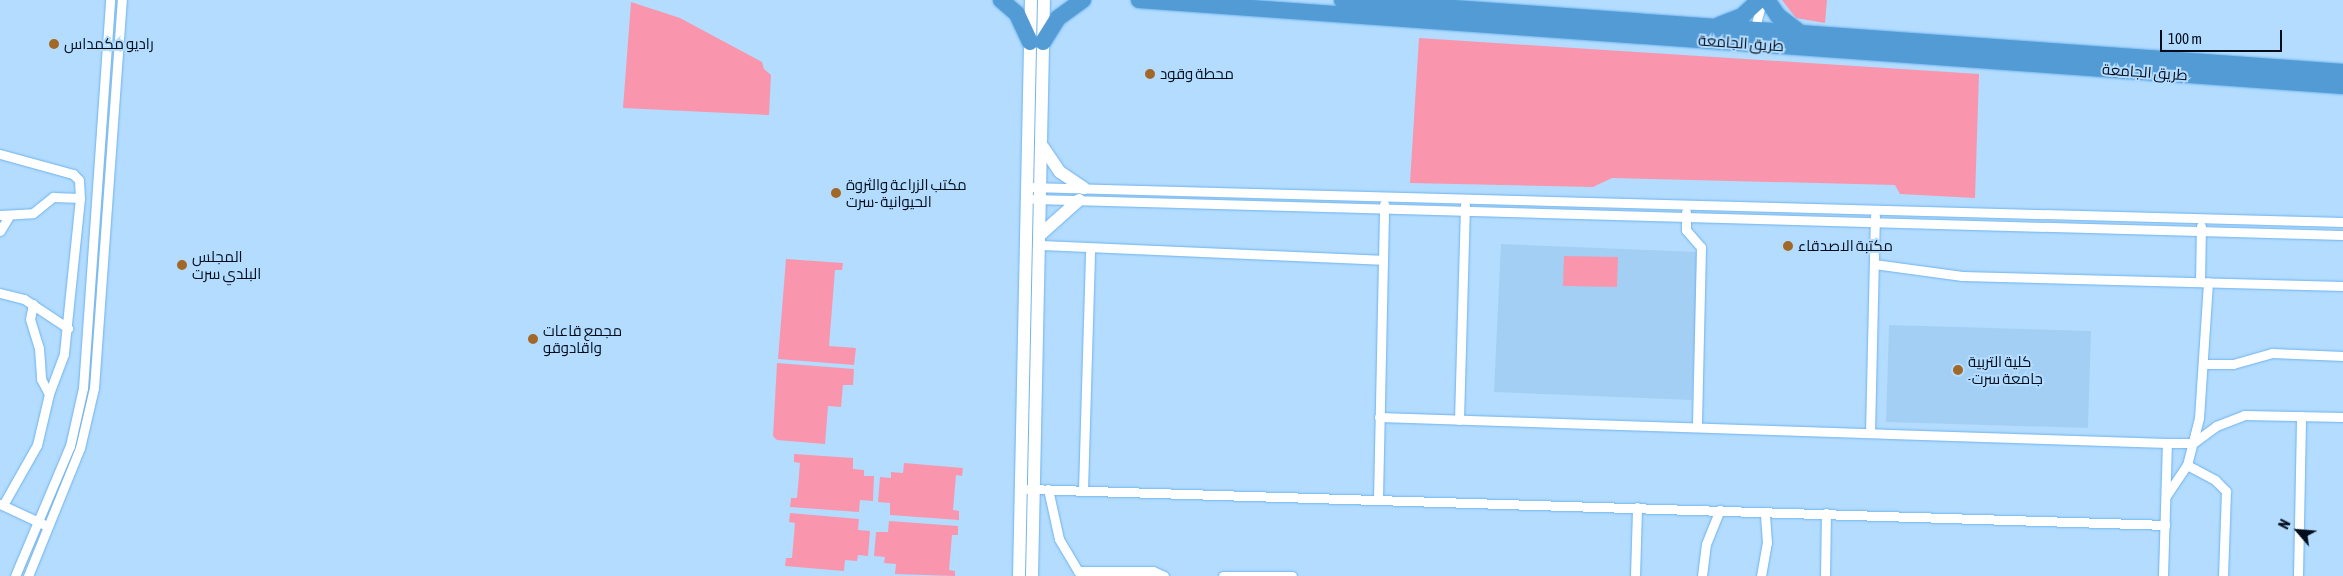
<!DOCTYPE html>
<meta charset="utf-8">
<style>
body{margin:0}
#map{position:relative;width:2343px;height:576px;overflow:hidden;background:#b3dcff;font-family:"Asap Condensed",Cairo,sans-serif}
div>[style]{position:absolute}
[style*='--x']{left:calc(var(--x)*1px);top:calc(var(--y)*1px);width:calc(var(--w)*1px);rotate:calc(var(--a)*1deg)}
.built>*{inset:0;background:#a4cff5}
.green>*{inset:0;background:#f996ad}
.roads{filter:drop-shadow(0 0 1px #6fb3ec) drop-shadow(0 0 1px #6fb3ec)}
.street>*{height:9px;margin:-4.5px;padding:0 4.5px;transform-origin:4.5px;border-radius:4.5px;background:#fff}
.secondary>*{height:12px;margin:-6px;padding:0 6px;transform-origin:6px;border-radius:6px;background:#fff}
.highway>*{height:16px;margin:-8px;padding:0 8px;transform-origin:8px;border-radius:8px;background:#539bd5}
.dots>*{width:14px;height:14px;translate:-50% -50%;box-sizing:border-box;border:2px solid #b3dcff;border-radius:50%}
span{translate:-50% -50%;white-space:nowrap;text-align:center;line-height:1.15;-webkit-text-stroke:4px #b3dcff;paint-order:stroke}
.street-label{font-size:15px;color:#000d1c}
.poi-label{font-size:15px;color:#000d1c}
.left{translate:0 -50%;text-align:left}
.north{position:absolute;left:2273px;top:506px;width:50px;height:50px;-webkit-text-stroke:4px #b3dcff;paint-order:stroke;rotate:297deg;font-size:14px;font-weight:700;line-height:20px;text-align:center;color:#000d1c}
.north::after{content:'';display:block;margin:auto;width:18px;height:22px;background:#000d1c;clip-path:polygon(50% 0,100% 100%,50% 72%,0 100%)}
.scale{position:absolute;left:2160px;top:30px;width:122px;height:22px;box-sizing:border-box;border:2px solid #000d1c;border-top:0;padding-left:6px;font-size:15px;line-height:18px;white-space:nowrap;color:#000d1c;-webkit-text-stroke:4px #b3dcff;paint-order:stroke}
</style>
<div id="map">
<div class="built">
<i style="clip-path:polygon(1501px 244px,1698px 252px,1692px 400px,1494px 392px)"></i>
<i style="clip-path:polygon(1889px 325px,2091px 331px,2088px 428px,1886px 422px)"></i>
</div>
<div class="green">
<i style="clip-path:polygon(1782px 0,1827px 0,1825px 23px,1796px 18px)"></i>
<i style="clip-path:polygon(631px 2px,680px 18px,762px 62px,764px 69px,771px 75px,769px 115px,623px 108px)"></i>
<i style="clip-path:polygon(1419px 38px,1979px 74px,1975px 198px,1900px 194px,1895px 185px,1612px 178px,1593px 187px,1410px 183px)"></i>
<i style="clip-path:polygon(1564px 256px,1618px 257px,1617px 287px,1563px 286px)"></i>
<i style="clip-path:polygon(786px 259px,843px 263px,842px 270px,835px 270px,829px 346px,856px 348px,854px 365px,778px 359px)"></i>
<i style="clip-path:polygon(777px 363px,854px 369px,853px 385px,843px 385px,841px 407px,828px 406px,825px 444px,777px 440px,773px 436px)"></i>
<i style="clip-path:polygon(794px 454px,853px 458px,853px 469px,864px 470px,864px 476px,874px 476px,873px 501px,860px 500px,859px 512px,790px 507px,791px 498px,797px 498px,800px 463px,794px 462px)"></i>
<i style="clip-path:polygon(904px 463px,963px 468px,962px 476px,956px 475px,953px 510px,959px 511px,959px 520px,890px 515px,890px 503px,878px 502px,880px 477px,891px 478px,891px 472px,903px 473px)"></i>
<i style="clip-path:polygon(790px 513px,859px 519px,858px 530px,870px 531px,868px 556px,858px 555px,857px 561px,845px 560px,844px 571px,785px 566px,786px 558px,792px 558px,795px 523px,789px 522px)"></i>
<i style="clip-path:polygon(889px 521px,958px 526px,958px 535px,952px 535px,949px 570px,955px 571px,955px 576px,895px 574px,896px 564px,884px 563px,885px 557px,874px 556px,876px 532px,888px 532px)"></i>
</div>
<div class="roads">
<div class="street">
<i style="--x:1754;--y:31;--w:31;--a:-75"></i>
<i style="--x:0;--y:154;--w:76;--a:15.3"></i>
<i style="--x:73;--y:174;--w:8;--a:45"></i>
<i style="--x:79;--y:180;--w:18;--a:87"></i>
<i style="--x:80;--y:198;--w:157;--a:95.9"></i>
<i style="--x:64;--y:354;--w:43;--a:110.6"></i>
<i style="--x:49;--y:394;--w:52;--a:103.2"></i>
<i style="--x:37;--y:445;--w:69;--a:119.5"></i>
<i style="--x:1029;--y:187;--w:1314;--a:1.53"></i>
<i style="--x:1034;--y:199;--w:1309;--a:1.58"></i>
<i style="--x:1686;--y:212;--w:18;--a:90"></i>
<i style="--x:1686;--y:230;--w:23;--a:49"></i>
<i style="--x:1701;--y:247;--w:180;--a:91.3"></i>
<i style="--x:0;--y:215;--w:33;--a:-3"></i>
<i style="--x:33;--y:213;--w:26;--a:-39"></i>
<i style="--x:53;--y:197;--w:27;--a:2"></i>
<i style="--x:0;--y:231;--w:17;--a:-59"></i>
<i style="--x:1040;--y:245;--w:342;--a:2.5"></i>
<i style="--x:1874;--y:264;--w:89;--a:7.8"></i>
<i style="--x:1962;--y:276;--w:381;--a:1.5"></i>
<i style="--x:2200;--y:282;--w:56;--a:-89"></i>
<i style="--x:0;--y:293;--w:25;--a:14"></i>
<i style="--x:24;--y:299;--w:53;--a:33.4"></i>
<i style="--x:33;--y:304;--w:15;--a:101"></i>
<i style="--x:30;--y:319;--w:30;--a:73"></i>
<i style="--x:39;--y:348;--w:31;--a:86"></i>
<i style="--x:41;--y:379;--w:17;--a:62"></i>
<i style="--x:2204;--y:364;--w:29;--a:0"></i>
<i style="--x:2233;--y:364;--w:41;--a:-15.8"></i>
<i style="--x:2272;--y:353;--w:71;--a:2.4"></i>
<i style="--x:1379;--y:417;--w:788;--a:1.89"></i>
<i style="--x:2167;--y:443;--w:26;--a:0"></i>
<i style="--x:2193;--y:443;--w:29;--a:-36"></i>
<i style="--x:2216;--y:426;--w:30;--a:-21"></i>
<i style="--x:2244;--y:415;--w:99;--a:1.2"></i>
<i style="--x:1459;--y:420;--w:215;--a:-88.4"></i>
<i style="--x:1870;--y:433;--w:217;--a:-88.7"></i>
<i style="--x:2187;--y:465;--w:32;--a:28"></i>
<i style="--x:2215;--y:480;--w:16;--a:45"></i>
<i style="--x:2226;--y:491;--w:85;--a:92"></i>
<i style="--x:1028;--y:489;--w:1138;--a:1.81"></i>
<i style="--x:1048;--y:489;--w:51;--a:77.6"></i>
<i style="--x:1059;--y:539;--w:43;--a:59.3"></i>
<i style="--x:1083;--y:490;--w:241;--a:-88.3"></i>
<i style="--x:2166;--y:496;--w:37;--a:-56"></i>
<i style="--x:2187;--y:465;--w:49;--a:-75.7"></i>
<i style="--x:2199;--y:418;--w:136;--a:-86.2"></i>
<i style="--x:1378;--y:499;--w:295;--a:-88.8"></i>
<i style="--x:0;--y:504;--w:50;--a:25"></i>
<i style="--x:1078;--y:571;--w:75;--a:0"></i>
<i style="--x:1153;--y:571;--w:12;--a:24"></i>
<i style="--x:15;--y:576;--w:141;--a:-67.1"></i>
<i style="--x:70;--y:446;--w:59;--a:-77.4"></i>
<i style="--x:83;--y:388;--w:389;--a:-86"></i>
<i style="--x:28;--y:576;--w:138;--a:-67.9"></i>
<i style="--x:80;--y:448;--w:62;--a:-76.9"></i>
<i style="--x:94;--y:388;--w:389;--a:-85.9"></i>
<i style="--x:1223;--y:576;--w:69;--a:0"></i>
<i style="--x:1635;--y:576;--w:69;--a:-88.3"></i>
<i style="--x:1702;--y:576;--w:32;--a:-83"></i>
<i style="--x:1706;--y:544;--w:37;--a:-68"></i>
<i style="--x:1761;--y:576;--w:34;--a:-80"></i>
<i style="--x:1767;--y:543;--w:31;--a:-94"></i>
<i style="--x:1825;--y:576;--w:63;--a:-89.1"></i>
<i style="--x:2163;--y:576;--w:133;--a:-88.3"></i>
<i style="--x:2298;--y:576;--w:160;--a:-88.9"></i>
</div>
<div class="secondary">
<i style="--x:1043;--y:147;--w:30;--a:56"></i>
<i style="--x:1060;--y:172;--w:29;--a:34"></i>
<i style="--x:1041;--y:234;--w:51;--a:-41.8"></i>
<i style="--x:1019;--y:576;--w:576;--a:-88.81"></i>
<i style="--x:1032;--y:576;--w:576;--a:-88.81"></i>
</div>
<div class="highway">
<i style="--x:1001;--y:0;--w:21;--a:41"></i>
<i style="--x:1017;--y:14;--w:31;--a:65"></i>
<i style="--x:1139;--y:0;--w:1207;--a:4.09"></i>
<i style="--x:1342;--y:0;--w:1004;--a:4.11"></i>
<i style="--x:1767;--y:0;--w:19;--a:55"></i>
<i style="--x:1778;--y:16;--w:26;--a:37"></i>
<i style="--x:1719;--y:25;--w:25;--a:-21"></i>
<i style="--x:1742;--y:16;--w:23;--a:-43"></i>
<i style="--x:1043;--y:42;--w:28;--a:-58"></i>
<i style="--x:1058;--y:18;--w:31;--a:-36"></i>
</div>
</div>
<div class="dots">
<i style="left:54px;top:44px;background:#a26827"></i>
<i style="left:1150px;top:74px;background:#a26827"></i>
<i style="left:836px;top:193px;background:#a26827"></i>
<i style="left:1788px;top:246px;background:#a26827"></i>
<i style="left:182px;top:265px;background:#a26827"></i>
<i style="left:533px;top:339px;background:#a26827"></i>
<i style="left:1958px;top:370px;background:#a26827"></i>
</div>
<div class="street-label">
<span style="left:1741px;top:43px;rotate:4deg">طريق الجامعة</span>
<span style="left:2145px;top:72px;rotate:4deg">طريق الجامعة</span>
</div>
<div class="poi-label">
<span class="left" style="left:64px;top:44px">راديو مكمداس</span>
<span class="left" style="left:1160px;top:74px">محطة وقود</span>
<span class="left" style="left:846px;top:193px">مكتب الزراعة والثروة<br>الحيوانية -سرت</span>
<span class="left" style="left:1798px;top:246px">مكتبة الاصدقاء</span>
<span class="left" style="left:192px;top:265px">المجلس<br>البلدي سرت</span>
<span class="left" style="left:543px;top:339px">مجمع قاعات<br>واقادوقو</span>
<span class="left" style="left:1968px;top:370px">كلية التربية<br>-جامعة سرت</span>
</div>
<div class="north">N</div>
<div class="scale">100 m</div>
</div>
